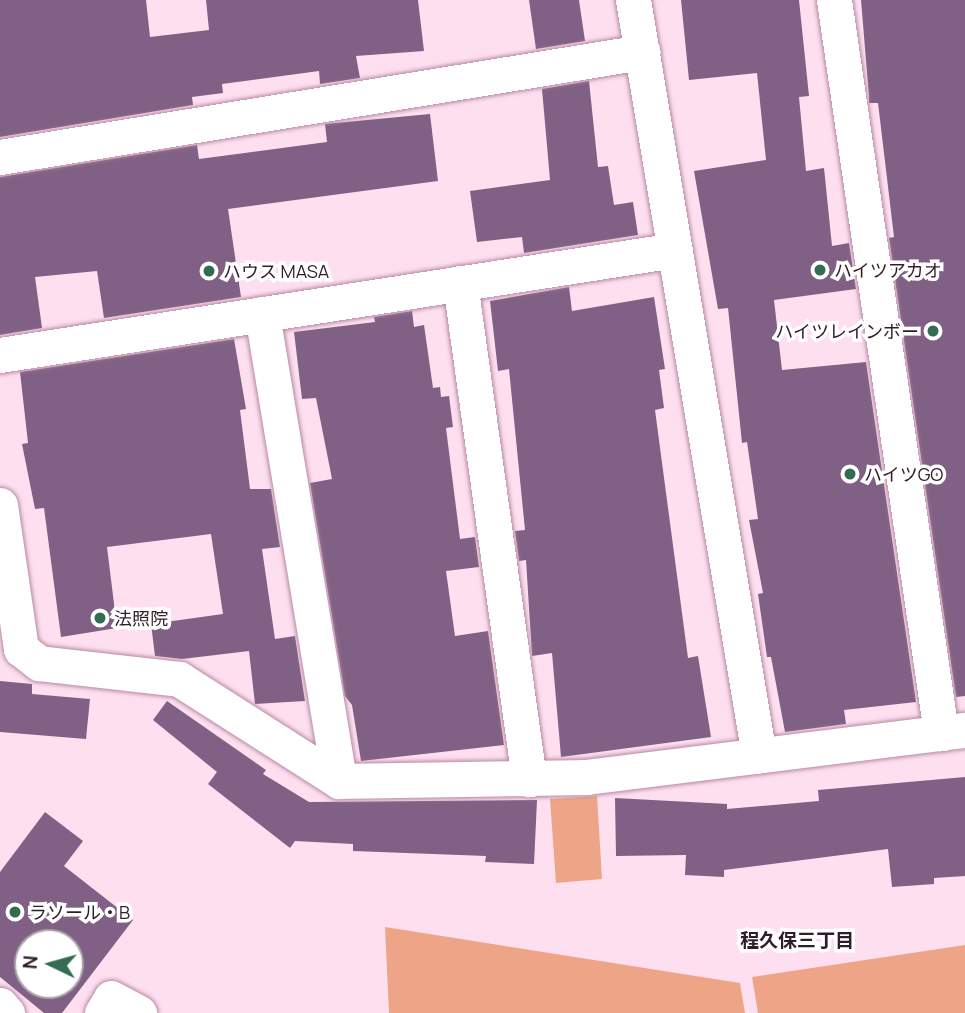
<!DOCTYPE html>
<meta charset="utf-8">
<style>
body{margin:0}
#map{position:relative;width:965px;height:1013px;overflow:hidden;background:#fedff0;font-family:Manrope,"Noto Sans JP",sans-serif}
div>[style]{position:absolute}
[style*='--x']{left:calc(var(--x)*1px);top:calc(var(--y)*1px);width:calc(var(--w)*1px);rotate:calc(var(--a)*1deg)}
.green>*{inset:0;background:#eea587}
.building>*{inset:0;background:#806084}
.roads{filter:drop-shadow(0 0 2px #b789a3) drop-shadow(0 0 2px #b789a3)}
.street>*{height:35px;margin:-17.5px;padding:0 17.5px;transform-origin:17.5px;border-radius:17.5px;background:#fff}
.dots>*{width:19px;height:19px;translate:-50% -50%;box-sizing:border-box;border:4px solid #fff;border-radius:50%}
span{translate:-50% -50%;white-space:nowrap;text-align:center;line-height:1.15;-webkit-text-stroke:7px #fff;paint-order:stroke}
.poi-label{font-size:18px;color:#2f1d27}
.left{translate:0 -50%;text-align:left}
.right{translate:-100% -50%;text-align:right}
.neighbourhood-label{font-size:19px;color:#2f1d27;font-weight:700}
.north{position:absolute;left:14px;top:929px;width:70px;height:70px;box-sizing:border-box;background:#fff;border:2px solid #aca5a9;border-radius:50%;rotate:275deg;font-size:19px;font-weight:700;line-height:28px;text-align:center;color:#2f1d27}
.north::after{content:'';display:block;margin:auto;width:24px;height:32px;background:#336b53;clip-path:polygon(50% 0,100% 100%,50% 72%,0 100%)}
</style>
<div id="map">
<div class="green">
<i style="clip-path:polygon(597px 796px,602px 879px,556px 883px,550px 799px)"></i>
<i style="clip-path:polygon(385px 927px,740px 983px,745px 1013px,389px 1013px)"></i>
<i style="clip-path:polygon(965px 945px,965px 1013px,758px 1013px,752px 977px)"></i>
</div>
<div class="building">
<i style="clip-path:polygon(0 0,146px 0,150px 37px,209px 30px,206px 0,418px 0,424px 51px,356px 56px,360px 78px,320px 84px,319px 71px,222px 84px,223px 93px,192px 97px,193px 105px,0 137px)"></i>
<i style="clip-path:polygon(529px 0,579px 0,585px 41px,536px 49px)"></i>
<i style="clip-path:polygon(681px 0,799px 0,809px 96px,799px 97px,806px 171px,824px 168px,832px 246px,849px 243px,856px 289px,774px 300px,782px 370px,866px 362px,916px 702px,844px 710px,846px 724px,785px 732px,771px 657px,767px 657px,758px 594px,763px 593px,749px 520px,758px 519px,747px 442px,742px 443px,728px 308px,718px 309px,694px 171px,766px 160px,757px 73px,689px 80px)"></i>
<i style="clip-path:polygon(861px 0,965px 0,965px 696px,956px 697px,889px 238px,894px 237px,878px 103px,869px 103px,869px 97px)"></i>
<i style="clip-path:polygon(589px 81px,598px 167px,608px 166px,614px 205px,633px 202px,638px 235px,524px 253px,522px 237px,477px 242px,470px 191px,550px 180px,542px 89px)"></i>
<i style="clip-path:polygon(430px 114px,438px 181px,228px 209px,241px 297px,104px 318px,97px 271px,35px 277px,42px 328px,0 335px,0 177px,197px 145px,199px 159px,327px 142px,325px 124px)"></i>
<i style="clip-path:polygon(569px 287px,572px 311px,654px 297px,665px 369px,659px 370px,664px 408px,655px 410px,688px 658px,698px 656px,711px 737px,561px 757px,552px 653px,532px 656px,526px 560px,519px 561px,515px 531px,525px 530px,509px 369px,498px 371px,490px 301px)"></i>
<i style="clip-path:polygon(412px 311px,414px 327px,424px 325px,433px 388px,440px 387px,441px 397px,449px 396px,453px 427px,446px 428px,460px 539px,475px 537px,479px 567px,446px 571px,455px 636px,488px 631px,504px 745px,361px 761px,352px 705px,345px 696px,310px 483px,332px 479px,316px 398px,302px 399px,294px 332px,375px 322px,374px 317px)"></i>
<i style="clip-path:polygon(234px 339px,246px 409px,240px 410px,250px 489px,271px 489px,280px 547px,262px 549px,275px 639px,295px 636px,305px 701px,255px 704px,249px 651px,182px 659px,155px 656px,151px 624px,223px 614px,211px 534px,107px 547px,117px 628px,61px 637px,44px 508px,35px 509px,22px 444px,28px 443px,20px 372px)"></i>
<i style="clip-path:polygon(0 681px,32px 684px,32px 694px,90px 699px,86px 739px,0 732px)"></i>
<i style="clip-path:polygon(167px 701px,266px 770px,263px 774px,309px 802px,537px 800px,534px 864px,485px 862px,486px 856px,353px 851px,353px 844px,295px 841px,290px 848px,208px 784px,217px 772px,153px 720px)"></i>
<i style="clip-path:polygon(965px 777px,965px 876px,934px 878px,934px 884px,892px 887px,888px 849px,724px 870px,724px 877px,685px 875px,686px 855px,616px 856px,615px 798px,727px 804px,727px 809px,819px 801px,818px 790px)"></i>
<i style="clip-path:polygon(evenodd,45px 812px,83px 841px,64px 866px,133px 920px,62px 1013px,44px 1013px,0 977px,0 872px,45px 812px,28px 943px,70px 943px,70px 985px,28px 985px,28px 943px)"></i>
</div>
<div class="roads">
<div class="street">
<i style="--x:633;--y:0;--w:766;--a:80.54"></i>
<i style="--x:834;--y:0;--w:741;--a:81.69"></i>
<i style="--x:0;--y:157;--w:651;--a:-9.29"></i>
<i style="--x:460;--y:283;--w:501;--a:82.08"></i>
<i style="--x:262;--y:314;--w:473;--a:80.6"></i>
<i style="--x:0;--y:355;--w:683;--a:-8.84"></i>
<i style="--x:0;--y:505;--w:146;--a:81.7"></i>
<i style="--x:21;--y:649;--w:23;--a:38"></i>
<i style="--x:39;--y:663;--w:141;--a:6.5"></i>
<i style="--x:179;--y:679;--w:190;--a:32.5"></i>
<i style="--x:339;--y:781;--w:247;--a:-0.9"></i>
<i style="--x:586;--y:777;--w:382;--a:-7.1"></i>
<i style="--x:0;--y:1005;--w:11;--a:49"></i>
<i style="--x:102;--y:1013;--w:17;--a:-59"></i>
<i style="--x:111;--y:998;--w:32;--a:28"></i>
</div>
</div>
<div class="dots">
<i style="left:820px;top:270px;background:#336b53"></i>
<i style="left:209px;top:271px;background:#336b53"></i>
<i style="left:933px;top:331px;background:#336b53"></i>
<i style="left:850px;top:474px;background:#336b53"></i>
<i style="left:100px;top:618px;background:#336b53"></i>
<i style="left:15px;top:912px;background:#336b53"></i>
</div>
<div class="poi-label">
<span class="left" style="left:834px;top:270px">ハイツアカオ</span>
<span class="left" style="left:223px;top:271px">ハウス MASA</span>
<span class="right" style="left:919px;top:331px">ハイツレインボー</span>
<span class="left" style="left:864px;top:474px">ハイツGO</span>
<span class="left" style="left:114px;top:618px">法照院</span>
<span class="left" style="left:29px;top:912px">ラソール・B</span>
</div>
<div class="neighbourhood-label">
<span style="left:797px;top:941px">程久保三丁目</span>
</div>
<div class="north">N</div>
</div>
